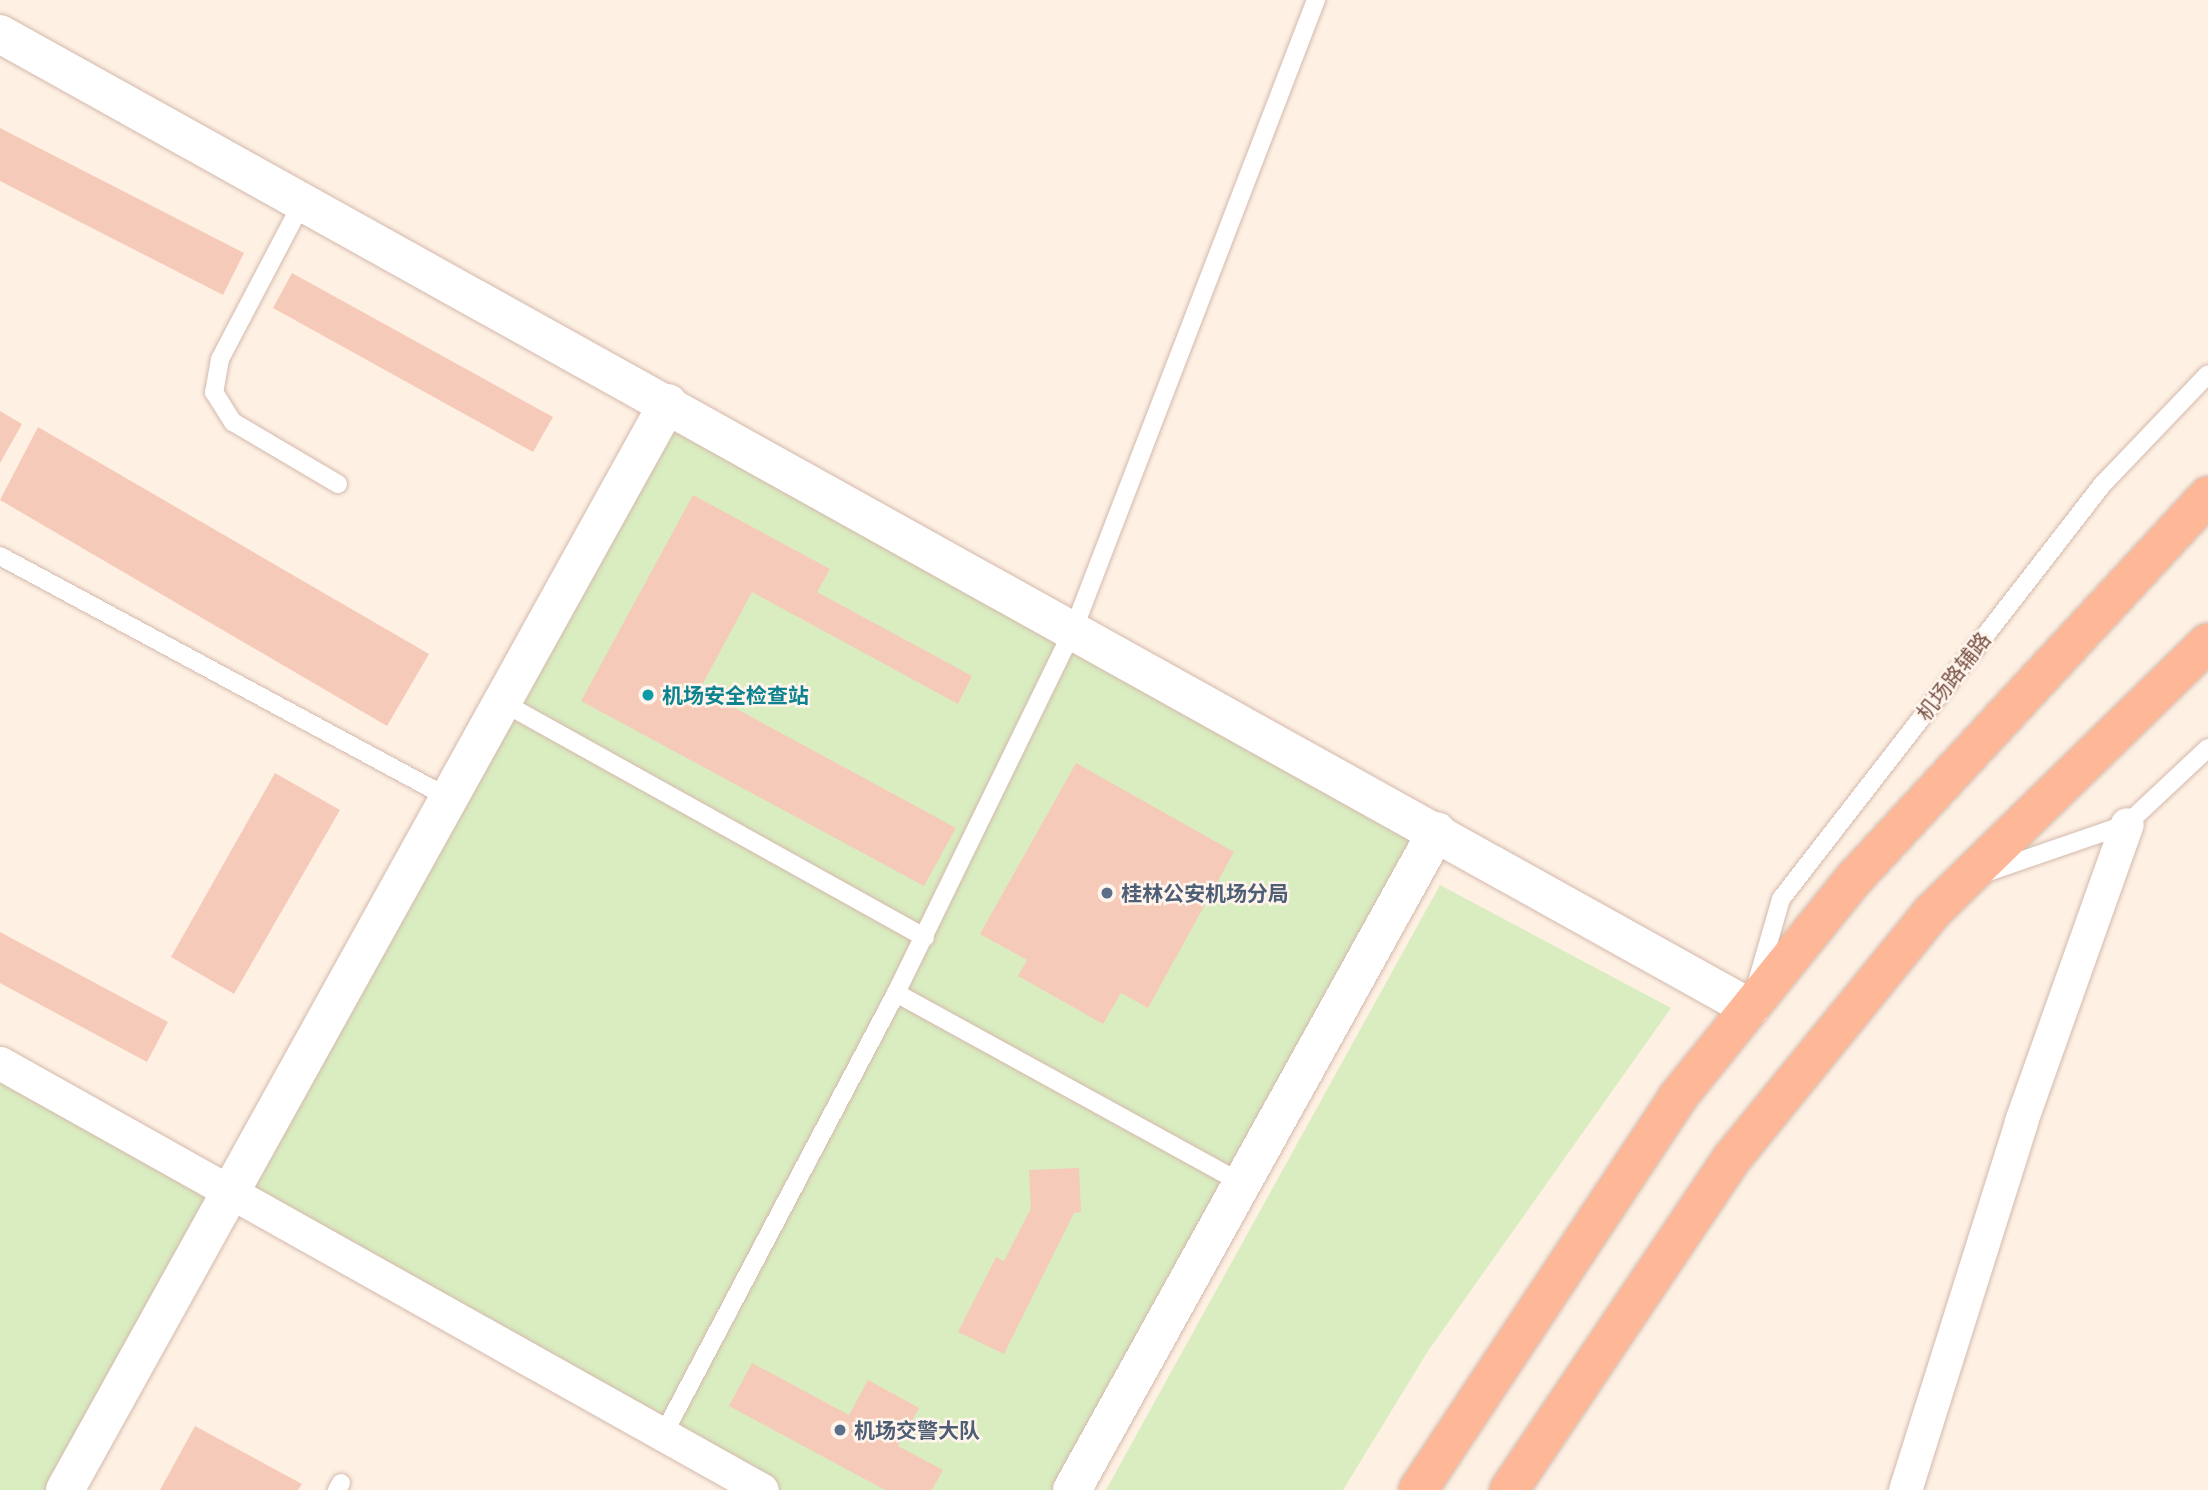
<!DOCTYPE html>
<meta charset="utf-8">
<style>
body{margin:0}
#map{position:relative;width:2208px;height:1490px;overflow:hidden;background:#fef1e4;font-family:Manrope,"Noto Sans SC",sans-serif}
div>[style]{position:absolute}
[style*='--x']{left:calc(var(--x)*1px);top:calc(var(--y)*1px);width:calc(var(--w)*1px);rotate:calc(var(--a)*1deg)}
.green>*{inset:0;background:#d9edc1}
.building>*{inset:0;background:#f6cab9}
.roads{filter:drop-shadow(0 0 2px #d4b9ac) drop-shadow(0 0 2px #d4b9ac)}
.service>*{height:18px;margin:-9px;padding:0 9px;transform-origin:9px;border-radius:9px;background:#fff}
.minor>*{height:33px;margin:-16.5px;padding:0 16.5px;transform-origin:16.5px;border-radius:16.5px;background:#fff}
.tertiary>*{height:38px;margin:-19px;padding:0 19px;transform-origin:19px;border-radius:19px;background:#fff}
.trunk>*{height:38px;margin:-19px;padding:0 19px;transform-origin:19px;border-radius:19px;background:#feb898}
.dots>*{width:19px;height:19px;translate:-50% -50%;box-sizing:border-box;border:4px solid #fff5ed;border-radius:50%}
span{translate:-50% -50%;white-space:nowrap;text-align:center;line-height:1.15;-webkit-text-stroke:5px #fff5ed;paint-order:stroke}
.street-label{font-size:21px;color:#7a5347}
.culture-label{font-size:21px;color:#0d838f;font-weight:700}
.left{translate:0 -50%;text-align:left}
.service-label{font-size:21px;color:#4e5e75;font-weight:700}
</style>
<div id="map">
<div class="green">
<i style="clip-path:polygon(668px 403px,1437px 831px,1072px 1490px,763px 1490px,228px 1196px,64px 1490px,0 1490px,0 1063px,227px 1196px)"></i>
<i style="clip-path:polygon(1440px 885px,1671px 1008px,1428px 1351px,1343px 1490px,1106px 1490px)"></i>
</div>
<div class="building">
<i style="clip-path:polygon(0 128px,244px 253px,223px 295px,0 181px)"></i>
<i style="clip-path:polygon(292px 273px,553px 417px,533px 452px,273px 308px)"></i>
<i style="clip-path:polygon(0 411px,22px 424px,0 463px)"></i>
<i style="clip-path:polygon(38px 427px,429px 654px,387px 726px,0 500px)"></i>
<i style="clip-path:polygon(693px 495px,830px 569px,817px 592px,972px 676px,958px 704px,752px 592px,700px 689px,956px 828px,924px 886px,581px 701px)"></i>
<i style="clip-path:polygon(1076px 763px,1234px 852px,1148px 1008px,1121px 993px,1103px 1024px,1018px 976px,1027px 960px,980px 934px)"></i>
<i style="clip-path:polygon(275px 773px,340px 810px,234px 994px,171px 957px)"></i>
<i style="clip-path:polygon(0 932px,168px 1022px,147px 1062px,0 983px)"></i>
<i style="clip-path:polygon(1079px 1168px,1081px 1212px,1074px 1213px,1004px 1354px,958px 1332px,996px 1257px,1004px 1261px,1031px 1208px,1029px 1170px)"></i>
<i style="clip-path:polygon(752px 1363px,849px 1415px,868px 1380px,919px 1408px,898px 1446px,943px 1470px,932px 1490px,885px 1490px,729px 1406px)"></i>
<i style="clip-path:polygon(195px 1426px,302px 1484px,298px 1490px,160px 1490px)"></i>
</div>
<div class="roads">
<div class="service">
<i style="--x:303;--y:201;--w:178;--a:117.7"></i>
<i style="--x:220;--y:359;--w:34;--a:100"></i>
<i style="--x:214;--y:392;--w:36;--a:58"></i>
<i style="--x:233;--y:422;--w:122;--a:30.6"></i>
<i style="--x:0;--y:556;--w:510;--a:28.32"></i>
<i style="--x:502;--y:702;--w:484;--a:29.1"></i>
<i style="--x:1985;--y:873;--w:150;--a:-19"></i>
<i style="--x:2127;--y:824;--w:111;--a:-43.2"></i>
<i style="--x:1757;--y:982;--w:86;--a:-73.9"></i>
<i style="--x:1781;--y:899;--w:524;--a:-52.21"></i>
<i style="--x:2102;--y:485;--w:153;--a:-46.3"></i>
<i style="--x:896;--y:993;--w:395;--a:28.8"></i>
<i style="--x:663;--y:1435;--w:500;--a:-62.2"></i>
<i style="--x:896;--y:993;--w:406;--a:-64"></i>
<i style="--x:1074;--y:628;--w:673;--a:-68.93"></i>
<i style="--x:337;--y:1490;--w:8;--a:-60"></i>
</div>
<div class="minor">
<i style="--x:0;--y:1063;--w:873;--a:29.26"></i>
<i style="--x:1905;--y:1490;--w:387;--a:-72.5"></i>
<i style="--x:2021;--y:1121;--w:315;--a:-70.4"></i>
</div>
<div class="tertiary">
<i style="--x:0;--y:34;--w:2003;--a:29.1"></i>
<i style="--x:65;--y:1490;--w:1243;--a:-60.98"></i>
<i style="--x:1072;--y:1490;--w:753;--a:-61.02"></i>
</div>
<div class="trunk">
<i style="--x:1418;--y:1490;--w:470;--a:-56.5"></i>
<i style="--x:1677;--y:1098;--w:277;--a:-51.1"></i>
<i style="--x:1851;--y:882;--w:526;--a:-47.24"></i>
<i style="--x:1509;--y:1490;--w:401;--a:-56.1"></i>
<i style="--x:1733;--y:1157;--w:314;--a:-50.9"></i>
<i style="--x:1931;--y:913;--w:387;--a:-44.3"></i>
</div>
</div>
<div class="dots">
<i style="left:648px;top:695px;background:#0f9aa8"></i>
<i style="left:1107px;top:893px;background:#5c6f8a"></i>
<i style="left:840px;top:1430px;background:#5c6f8a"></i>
</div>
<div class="street-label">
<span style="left:1953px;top:676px;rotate:-52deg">机场路辅路</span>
</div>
<div class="culture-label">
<span class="left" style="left:662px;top:695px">机场安全检查站</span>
</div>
<div class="service-label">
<span class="left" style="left:1121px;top:893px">桂林公安机场分局</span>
<span class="left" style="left:854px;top:1430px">机场交警大队</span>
</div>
</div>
